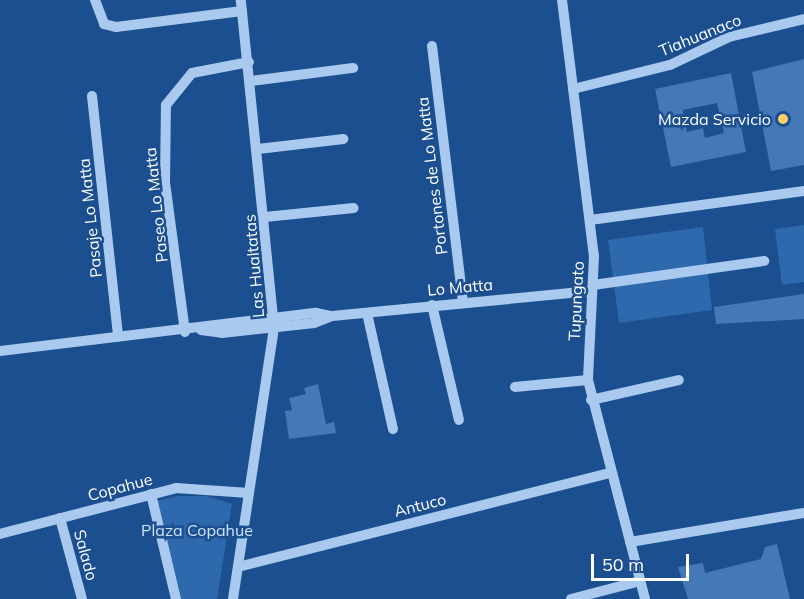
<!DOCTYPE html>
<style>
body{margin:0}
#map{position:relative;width:804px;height:599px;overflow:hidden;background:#1b4f8f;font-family:Mulish,sans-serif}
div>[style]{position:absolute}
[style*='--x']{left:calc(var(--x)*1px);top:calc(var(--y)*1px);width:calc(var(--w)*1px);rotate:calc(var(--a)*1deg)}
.green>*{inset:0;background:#2e69ad}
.building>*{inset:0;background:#4478b7}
.minor>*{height:10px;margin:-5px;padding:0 5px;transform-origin:5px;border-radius:5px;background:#a9c9ee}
.dots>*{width:16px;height:16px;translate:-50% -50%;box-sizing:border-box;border:3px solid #1b4f8f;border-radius:50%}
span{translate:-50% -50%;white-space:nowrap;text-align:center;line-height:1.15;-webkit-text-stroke:5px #1b4f8f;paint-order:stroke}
.street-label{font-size:16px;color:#fff}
.poi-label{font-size:16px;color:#fff}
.right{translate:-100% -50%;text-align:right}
.park-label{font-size:16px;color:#cfe3fa}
.scale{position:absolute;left:591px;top:554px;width:98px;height:27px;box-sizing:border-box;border:3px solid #fff;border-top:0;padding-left:8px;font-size:18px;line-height:21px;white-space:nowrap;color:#fff;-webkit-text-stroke:4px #1b4f8f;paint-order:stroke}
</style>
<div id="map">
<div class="green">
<i style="clip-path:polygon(804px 225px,804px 282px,782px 285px,775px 229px)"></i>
<i style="clip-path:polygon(703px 227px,712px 310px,619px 323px,608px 240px)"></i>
<i style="clip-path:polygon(179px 496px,207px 496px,232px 504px,217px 599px,180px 599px,156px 501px)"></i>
</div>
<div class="building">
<i style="clip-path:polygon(804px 59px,804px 165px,771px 171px,752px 72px)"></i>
<i style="clip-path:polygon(evenodd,731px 73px,746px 152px,671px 167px,655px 89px,731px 73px,717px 103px,724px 133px,705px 138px,703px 128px,687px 132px,683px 110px,717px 103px)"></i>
<i style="clip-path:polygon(804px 294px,804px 319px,716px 324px,714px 307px)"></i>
<i style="clip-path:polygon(318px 384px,326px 424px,334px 422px,336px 433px,289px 439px,285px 411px,292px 410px,289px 398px,306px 394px,304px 388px)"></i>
<i style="clip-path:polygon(777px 544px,790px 599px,688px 599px,678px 567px,703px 563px,705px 573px,761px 559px,765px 547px)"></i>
</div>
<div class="minor">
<i style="--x:95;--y:0;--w:26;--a:69"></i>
<i style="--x:104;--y:24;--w:12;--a:14"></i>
<i style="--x:116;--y:27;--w:127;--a:-7.2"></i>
<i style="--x:562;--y:0;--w:258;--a:82.9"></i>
<i style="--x:594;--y:256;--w:124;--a:92.8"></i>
<i style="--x:588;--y:380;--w:226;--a:75.4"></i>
<i style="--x:432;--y:46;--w:258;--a:83.1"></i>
<i style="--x:251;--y:81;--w:103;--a:-7.3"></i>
<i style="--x:573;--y:89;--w:100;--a:-13.9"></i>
<i style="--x:670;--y:65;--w:65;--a:-25.4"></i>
<i style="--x:729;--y:37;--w:77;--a:-13.5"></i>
<i style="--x:92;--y:96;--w:242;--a:83.8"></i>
<i style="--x:258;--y:149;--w:86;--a:-6.7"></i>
<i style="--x:265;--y:217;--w:89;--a:-5.8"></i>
<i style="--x:590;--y:220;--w:216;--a:-7.7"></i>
<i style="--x:593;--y:285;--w:173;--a:-8"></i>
<i style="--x:432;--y:305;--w:118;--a:76.8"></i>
<i style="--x:367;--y:313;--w:119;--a:77.4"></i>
<i style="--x:201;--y:330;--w:21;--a:8"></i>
<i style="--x:222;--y:333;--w:93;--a:-6.2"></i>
<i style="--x:314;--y:323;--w:19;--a:-21"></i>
<i style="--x:332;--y:316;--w:260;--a:-5.5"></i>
<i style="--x:185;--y:332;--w:151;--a:-97.6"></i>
<i style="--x:165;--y:182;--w:77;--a:-89.3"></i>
<i style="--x:166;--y:105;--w:41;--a:-50.9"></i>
<i style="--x:192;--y:73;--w:58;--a:-10.9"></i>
<i style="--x:0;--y:351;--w:318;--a:-6.9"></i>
<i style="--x:316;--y:313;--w:16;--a:11"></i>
<i style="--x:515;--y:387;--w:73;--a:-5.5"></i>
<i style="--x:591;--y:400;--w:90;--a:-12.8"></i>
<i style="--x:151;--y:494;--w:108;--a:76.6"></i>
<i style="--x:60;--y:518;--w:84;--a:74.8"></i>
<i style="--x:0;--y:534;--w:182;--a:-14.6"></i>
<i style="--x:176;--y:488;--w:73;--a:3.9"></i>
<i style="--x:630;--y:542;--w:176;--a:-9.5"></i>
<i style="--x:238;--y:567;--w:383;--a:-14.2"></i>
<i style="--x:233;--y:599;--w:275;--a:-81.4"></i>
<i style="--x:274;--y:327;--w:329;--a:-95.8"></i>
<i style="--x:571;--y:599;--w:71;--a:-14.6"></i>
</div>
<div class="dots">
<i style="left:783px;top:119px;background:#ffd166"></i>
</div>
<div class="street-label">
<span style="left:700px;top:35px;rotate:-22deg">Tiahuanaco</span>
<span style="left:432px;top:176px;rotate:-97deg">Portones de Lo Matta</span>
<span style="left:156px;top:205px;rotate:-96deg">Paseo Lo Matta</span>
<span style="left:90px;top:218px;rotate:-96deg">Pasaje Lo Matta</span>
<span style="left:254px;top:266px;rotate:-95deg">Las Hualtatas</span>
<span style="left:460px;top:287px;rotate:-5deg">Lo Matta</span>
<span style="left:576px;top:301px;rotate:-87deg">Tupungato</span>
<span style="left:120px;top:487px;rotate:-15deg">Copahue</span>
<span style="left:420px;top:505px;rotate:-14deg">Antuco</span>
<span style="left:86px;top:555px;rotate:75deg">Salado</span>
</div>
<div class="poi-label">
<span class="right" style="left:771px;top:119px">Mazda Servicio</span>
</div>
<div class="park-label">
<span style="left:197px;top:530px">Plaza Copahue</span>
</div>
<div class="scale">50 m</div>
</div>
